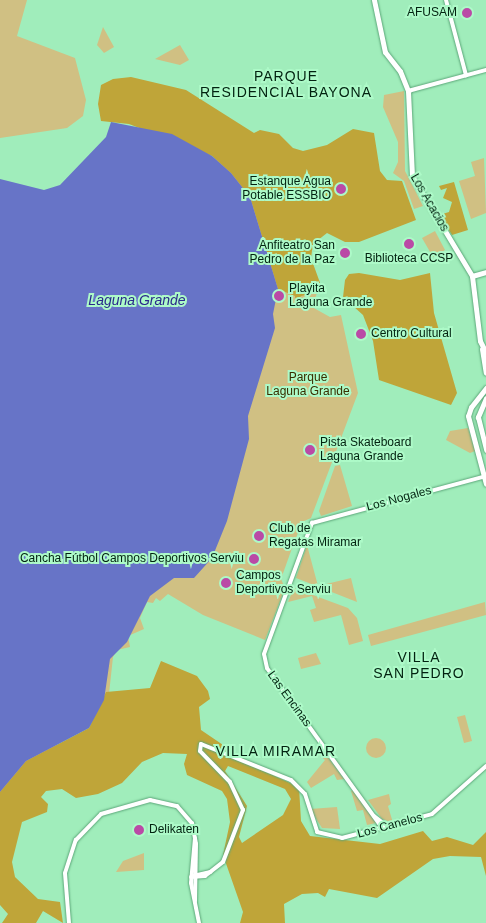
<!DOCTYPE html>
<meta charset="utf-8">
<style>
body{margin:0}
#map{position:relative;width:486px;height:923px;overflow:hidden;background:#a0edbb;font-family:Helvetica,sans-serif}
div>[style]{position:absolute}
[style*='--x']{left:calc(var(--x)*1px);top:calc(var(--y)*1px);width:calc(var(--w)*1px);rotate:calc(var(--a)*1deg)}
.green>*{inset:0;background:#d0c083}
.round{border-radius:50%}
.forest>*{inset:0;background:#bfa539}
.water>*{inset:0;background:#6774c7}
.roads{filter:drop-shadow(0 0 1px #5ca779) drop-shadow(0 0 1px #5ca779)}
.minor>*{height:4px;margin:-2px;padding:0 2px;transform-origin:2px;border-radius:2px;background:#fff}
.major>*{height:5px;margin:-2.5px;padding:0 2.5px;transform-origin:2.5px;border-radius:2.5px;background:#fff}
.dots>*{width:14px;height:14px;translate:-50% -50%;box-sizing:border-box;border:2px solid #adfac8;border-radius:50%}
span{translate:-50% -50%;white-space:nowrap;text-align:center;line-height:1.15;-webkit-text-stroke:4px #adfac8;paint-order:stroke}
.poi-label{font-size:12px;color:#022210}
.right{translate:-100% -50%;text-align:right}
.left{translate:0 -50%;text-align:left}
.street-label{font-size:12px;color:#022210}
.park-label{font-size:12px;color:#392e00}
.neighbourhood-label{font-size:14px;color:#022210;letter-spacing:1px}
.water-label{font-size:14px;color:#29288a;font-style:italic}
</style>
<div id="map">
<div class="green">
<i style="clip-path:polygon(0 0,27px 0,17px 36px,75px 58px,86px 100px,83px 116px,67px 128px,0 138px)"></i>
<i style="clip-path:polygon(103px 27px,114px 47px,104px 53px,97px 45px)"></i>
<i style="clip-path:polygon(180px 45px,189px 60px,180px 65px,155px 59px)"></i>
<i style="clip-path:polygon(404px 91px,405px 171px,423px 206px,414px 209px,404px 181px,393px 173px,398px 162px,398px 142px,383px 107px,384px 95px)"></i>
<i style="clip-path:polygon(198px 157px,217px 160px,247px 184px,287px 290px,295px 296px,317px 293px,312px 307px,330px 317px,341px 315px,358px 393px,311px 518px,302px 522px,291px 551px,281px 579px,285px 588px,265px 640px,203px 615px,168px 594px,160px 601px,156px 598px,153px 603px,147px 602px,140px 618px,144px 629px,128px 636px,130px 647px,117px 650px,113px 657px,109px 694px,0 799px,0 183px,40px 192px)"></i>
<i style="clip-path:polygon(484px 158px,486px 213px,471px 219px,459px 181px,475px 176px,471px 162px)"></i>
<i style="clip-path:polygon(435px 231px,445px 250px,433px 257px,422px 238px)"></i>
<i style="clip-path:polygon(468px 428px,475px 451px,470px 453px,446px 440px,450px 431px)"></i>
<i style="clip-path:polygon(340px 465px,352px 506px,321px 516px,319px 511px,335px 466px)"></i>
<i style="clip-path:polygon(307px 545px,318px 586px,351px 578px,357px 602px,296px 578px)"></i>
<i style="clip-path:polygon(294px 588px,348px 608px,357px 618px,363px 641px,349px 645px,341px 615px,314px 622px,310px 610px,316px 608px,312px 596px,288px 602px)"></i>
<i style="clip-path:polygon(485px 602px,486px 615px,371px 646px,368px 635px)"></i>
<i style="clip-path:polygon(316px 653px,321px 664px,301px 669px,298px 658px)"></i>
<i style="clip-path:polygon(465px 715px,472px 741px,464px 743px,457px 717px)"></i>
<i class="round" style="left:366px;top:738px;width:20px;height:20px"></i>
<i style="clip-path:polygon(320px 746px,344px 779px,337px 780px,334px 774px,311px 788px,307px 782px,325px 760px,314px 750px)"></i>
<i style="clip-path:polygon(351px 791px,353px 790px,376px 823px,367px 825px,363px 810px,357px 811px)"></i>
<i style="clip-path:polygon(389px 794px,391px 804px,388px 806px,393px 823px,382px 819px,368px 800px)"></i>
<i style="clip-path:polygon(337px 807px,340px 829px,322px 828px,310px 809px)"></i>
<i style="clip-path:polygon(144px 853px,144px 870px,116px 872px,123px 861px)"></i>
</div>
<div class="forest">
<i style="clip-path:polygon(131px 77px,186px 90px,254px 133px,260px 130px,279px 134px,293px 148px,303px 151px,327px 145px,353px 129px,374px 133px,380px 171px,387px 180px,402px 181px,416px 220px,359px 242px,345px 242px,327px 233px,313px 244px,311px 258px,323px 291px,301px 296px,296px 302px,295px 296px,278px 289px,250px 197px,231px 173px,212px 156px,129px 124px,101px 121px,98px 104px,101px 85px,113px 79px)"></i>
<i style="clip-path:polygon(454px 182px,468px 230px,452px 235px,439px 215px,449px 212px,452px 202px,443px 198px,447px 188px,441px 190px,439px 186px)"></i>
<i style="clip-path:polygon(359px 273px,400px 280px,430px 273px,434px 313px,457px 393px,451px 405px,379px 380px,373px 341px,363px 315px,343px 297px,345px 280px,349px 274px)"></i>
<i style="clip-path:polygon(evenodd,161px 661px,197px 676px,208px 691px,210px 699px,199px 707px,201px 730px,257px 768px,299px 787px,301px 821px,310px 836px,380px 844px,423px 831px,432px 841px,447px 837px,473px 845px,486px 832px,486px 876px,481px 857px,450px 856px,433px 859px,377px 898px,329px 889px,325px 897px,318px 893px,302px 894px,284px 904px,285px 923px,240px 923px,243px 912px,223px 855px,230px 822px,227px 799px,222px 791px,187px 775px,184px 764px,187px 754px,163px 753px,142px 762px,122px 783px,98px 794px,76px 798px,62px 789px,46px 791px,41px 797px,48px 804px,47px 812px,22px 822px,12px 862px,15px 877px,38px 899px,60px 902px,63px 923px,43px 911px,36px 923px,2px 923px,8px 914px,0 905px,0 792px,26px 761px,89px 728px,106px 692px,150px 688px,161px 661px,228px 766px,285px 789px,291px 799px,283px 815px,242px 843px,239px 837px,247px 806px,225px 771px,228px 766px)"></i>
</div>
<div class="water">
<i style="clip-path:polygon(111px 122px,172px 134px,212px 156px,231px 173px,250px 197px,278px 289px,273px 314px,275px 328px,248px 416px,249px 439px,227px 521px,212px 558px,194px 578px,174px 578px,150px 596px,127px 642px,110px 659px,104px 700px,89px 728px,26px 761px,0 792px,0 179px,44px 190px,60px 185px,106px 137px)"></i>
</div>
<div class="roads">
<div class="minor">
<i style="--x:446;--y:0;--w:78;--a:75.1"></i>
<i style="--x:408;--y:91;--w:81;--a:-15.1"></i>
<i style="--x:374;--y:816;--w:18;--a:38"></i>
<i style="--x:383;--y:829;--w:198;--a:-125.8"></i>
<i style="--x:267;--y:668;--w:14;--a:-102"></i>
<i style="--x:264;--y:654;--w:140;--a:-69.9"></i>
<i style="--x:312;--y:523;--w:180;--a:-15.1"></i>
<i style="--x:195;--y:838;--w:45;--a:95.1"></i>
<i style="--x:191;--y:883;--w:41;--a:78.7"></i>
<i style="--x:193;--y:876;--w:18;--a:-13"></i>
<i style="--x:191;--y:877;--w:14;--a:-4"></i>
<i style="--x:205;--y:876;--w:23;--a:-38"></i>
<i style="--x:223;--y:862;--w:56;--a:-69"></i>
<i style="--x:243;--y:810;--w:31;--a:-115"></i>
<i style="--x:230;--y:782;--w:43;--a:-134.1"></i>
<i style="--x:200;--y:751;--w:7;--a:-82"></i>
<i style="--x:201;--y:744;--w:97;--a:21.8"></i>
<i style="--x:291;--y:780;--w:20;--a:45"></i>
<i style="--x:305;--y:794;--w:40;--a:72"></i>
<i style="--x:317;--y:832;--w:26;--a:13"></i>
<i style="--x:342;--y:838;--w:93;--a:-14.9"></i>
<i style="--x:432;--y:814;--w:72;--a:-41.6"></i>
<i style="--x:69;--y:923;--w:50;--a:-94.6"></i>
<i style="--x:65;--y:873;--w:35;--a:-72"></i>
<i style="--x:76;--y:840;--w:36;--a:-46"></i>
<i style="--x:101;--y:814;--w:51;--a:-15.9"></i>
<i style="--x:150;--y:800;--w:28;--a:13"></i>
<i style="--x:177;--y:806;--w:23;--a:49"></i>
<i style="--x:192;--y:823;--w:21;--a:79"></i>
<i style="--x:196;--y:844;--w:57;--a:91"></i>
</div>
<div class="major">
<i style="--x:374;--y:0;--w:53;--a:78.1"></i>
<i style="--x:385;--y:52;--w:24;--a:52"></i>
<i style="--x:400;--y:71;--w:22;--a:68"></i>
<i style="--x:408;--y:91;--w:85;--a:87.3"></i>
<i style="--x:412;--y:176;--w:117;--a:59"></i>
<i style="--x:472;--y:276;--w:65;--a:83"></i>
<i style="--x:480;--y:341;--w:13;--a:63"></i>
<i style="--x:472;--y:276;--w:15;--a:-16"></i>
<i style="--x:482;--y:349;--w:24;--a:81"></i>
<i style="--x:486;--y:388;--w:24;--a:128"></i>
<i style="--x:471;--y:407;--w:9;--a:108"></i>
<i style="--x:468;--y:416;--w:70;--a:75.2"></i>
<i style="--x:486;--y:398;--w:21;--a:113"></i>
<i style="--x:478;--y:417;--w:34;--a:76"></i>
</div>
</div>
<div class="dots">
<i style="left:467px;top:13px;background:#ba4aa6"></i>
<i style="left:341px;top:189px;background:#ba4aa6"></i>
<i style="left:409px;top:244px;background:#ba4aa6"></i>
<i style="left:345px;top:253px;background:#ba4aa6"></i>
<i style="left:279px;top:296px;background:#ba4aa6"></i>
<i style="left:361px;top:334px;background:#ba4aa6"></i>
<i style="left:310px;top:450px;background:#ba4aa6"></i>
<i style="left:259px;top:536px;background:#ba4aa6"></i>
<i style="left:254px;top:559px;background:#ba4aa6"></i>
<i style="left:226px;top:583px;background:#ba4aa6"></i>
<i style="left:139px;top:830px;background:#ba4aa6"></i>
</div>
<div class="poi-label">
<span class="right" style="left:457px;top:13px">AFUSAM</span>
<span class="right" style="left:331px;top:189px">Estanque Agua<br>Potable ESSBIO</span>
<span class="right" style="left:335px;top:253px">Anfiteatro San<br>Pedro de la Paz</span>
<span style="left:409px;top:259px">Biblioteca CCSP</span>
<span class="left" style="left:289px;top:296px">Playita<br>Laguna Grande</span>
<span class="left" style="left:371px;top:334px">Centro Cultural</span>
<span class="left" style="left:320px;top:450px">Pista Skateboard<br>Laguna Grande</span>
<span class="left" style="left:269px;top:536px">Club de<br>Regatas Miramar</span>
<span class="right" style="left:244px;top:559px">Cancha Fútbol Campos Deportivos Serviu</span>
<span class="left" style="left:236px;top:583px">Campos<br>Deportivos Serviu</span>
<span class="left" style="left:149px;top:830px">Delikaten</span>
</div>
<div class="street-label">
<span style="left:429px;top:203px;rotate:60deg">Los Acacios</span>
<span style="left:399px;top:499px;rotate:-15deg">Los Nogales</span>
<span style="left:289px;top:699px;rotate:54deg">Las Encinas</span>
<span style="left:390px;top:826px;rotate:-15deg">Los Canelos</span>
</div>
<div class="park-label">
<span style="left:308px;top:385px">Parque<br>Laguna Grande</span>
</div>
<div class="neighbourhood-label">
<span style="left:286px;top:84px">PARQUE<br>RESIDENCIAL BAYONA</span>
<span style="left:419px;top:665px">VILLA<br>SAN PEDRO</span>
<span style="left:276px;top:751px">VILLA MIRAMAR</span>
</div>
<div class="water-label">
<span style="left:137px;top:300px">Laguna Grande</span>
</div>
</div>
